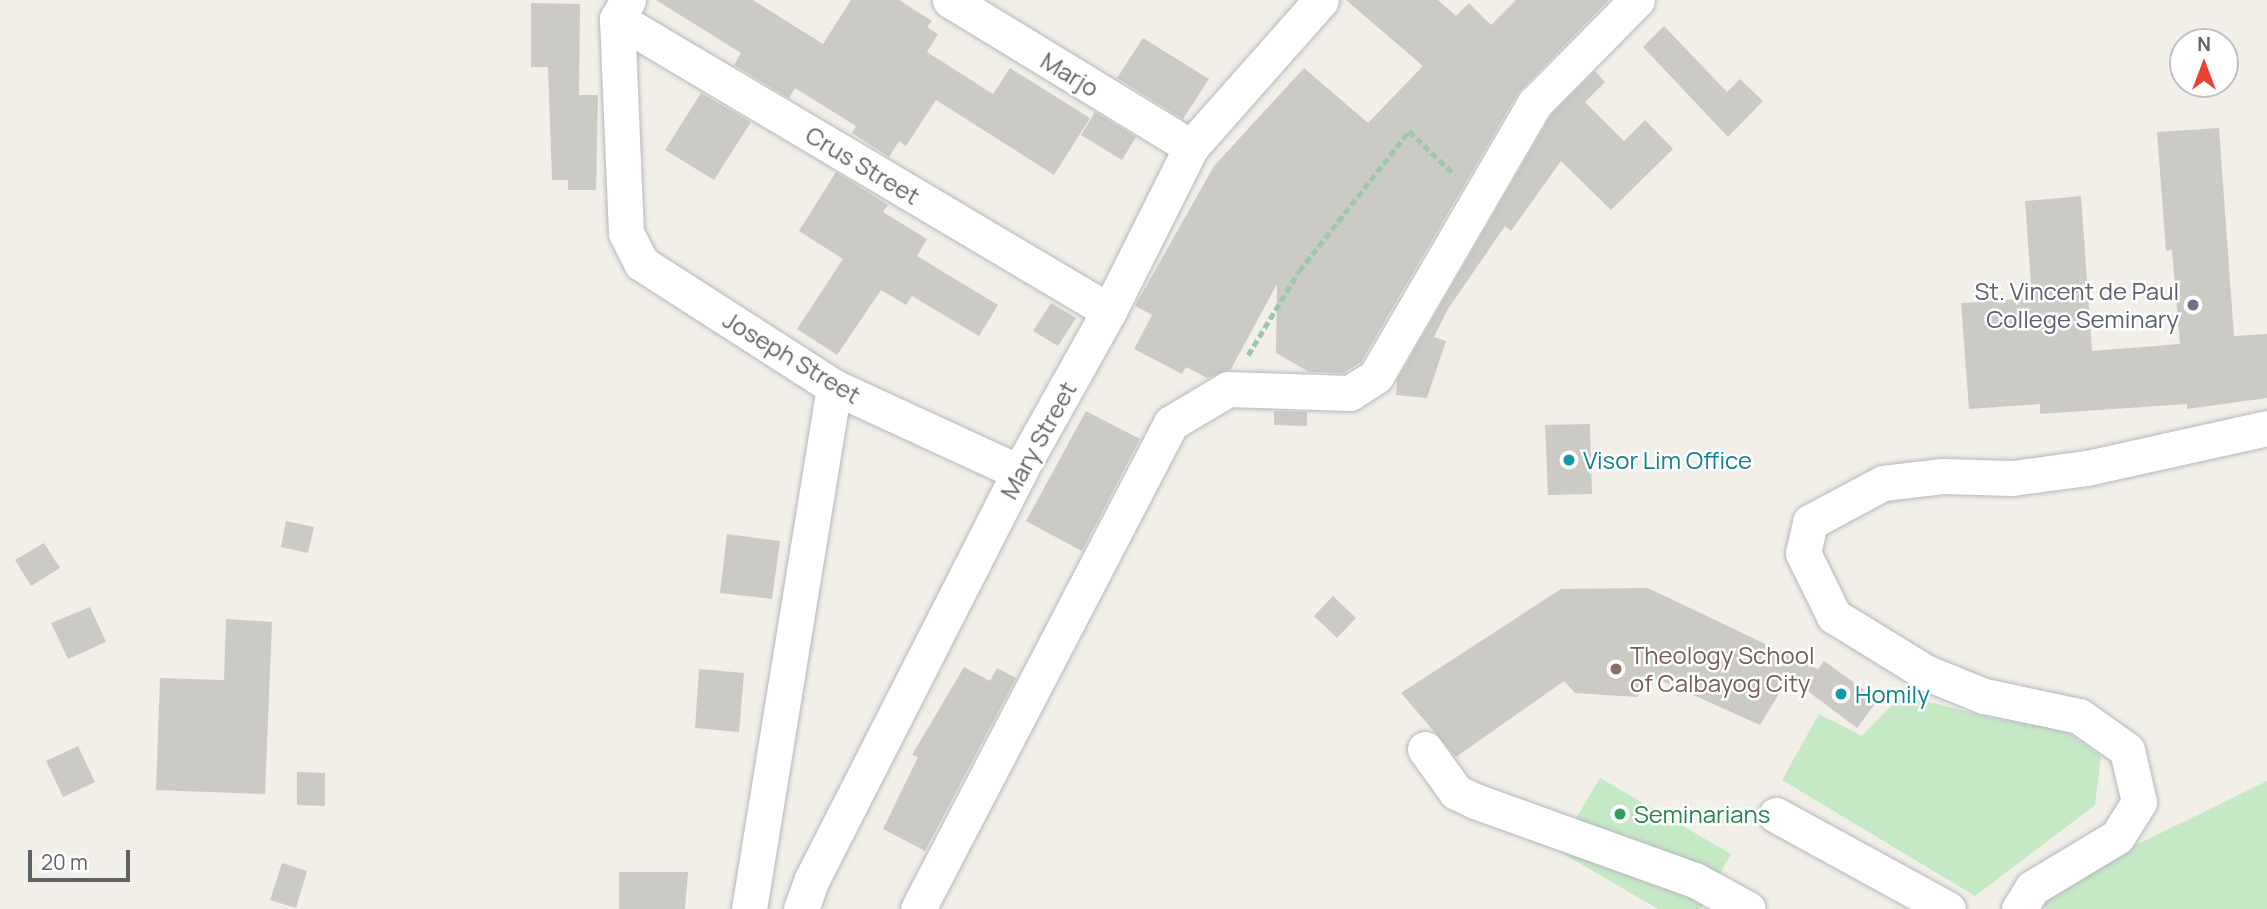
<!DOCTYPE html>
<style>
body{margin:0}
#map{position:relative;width:2267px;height:909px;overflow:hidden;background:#f1efe8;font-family:Manrope,sans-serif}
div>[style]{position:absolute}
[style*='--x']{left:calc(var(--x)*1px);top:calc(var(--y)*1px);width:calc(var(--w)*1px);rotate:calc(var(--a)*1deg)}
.green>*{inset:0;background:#c5e8c5}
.building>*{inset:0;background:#cccac5}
.path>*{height:4.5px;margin-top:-2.25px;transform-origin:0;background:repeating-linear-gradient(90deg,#9cc7a9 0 7px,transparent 0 10.5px)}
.roads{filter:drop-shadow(0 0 2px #b5b8bc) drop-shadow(0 0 2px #b5b8bc)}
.minor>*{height:35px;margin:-17.5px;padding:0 17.5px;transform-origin:17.5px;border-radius:17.5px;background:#fff}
.dots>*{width:19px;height:19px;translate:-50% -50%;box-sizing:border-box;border:4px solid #fff;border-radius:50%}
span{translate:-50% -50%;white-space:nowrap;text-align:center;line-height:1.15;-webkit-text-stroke:5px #fff;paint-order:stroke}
.street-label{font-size:24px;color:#5f6368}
.worship-label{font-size:24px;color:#5b616d}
.right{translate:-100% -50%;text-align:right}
.culture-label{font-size:24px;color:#0d838f}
.left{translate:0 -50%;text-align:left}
.education-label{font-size:24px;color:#785e54}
.leisure-label{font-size:24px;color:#27864d}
.north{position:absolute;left:2169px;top:28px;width:70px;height:70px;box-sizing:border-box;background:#fff;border:2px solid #bfc1c3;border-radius:50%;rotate:0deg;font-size:19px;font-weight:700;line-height:28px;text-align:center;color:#5f6368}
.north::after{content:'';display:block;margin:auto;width:24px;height:32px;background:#ea4335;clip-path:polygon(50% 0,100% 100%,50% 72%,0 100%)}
.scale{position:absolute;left:28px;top:850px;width:102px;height:32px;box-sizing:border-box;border:4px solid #5f6368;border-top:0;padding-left:9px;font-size:21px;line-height:24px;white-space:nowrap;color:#5f6368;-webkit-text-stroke:5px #fff;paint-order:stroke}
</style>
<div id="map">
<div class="green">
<i style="clip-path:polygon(1902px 695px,1996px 719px,2063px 729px,2101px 756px,2095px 805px,1975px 896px,1782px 780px,1819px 714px,1862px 736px)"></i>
<i style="clip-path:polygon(1600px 778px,1731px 854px,1700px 909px,1658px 909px,1557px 850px)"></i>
<i style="clip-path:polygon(2267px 781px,2267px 909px,2045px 909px,2042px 891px)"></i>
</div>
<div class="building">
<i style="clip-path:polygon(656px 0,753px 0,823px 44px,851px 0,899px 0,932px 21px,927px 27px,938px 34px,927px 52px,993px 94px,1010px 68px,1090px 118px,1054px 175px,936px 100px,906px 146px,899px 141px,889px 157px,852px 133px,856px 126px,795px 88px,789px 98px,734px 65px,741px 53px)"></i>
<i style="clip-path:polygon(1346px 0,1438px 0,1456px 16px,1469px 3px,1491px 25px,1516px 0,1609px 0,1518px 93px,1361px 362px,1344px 373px,1309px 372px,1276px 353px,1277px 284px,1231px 369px,1207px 378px,1186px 367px,1182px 374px,1134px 349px,1152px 315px,1135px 306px,1214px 166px,1304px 68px,1368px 123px,1423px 66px)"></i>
<i style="clip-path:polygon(531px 3px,580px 4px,579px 95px,598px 95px,596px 190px,568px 190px,568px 180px,552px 180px,548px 67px,531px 67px)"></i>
<i style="clip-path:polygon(1664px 26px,1727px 92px,1740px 79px,1763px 101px,1728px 137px,1643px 47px)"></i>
<i style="clip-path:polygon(1143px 38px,1209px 79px,1183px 119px,1117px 78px)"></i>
<i style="clip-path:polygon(1595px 71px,1605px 82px,1585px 102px,1624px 141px,1645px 120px,1673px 149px,1611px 210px,1561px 161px,1511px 231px,1505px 226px,1448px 309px,1434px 337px,1446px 341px,1427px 398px,1396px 395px,1397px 380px,1551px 115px)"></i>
<i style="clip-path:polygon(701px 93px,751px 122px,714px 180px,665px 150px)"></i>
<i style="clip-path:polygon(1095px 112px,1136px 137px,1122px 160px,1081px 135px)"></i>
<i style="clip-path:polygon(2219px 128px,2234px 336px,2267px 334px,2267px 398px,2187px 409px,2187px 404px,2040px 414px,2040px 404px,1969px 409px,1961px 303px,2032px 298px,2025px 201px,2081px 196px,2092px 351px,2180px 344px,2172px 250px,2166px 251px,2157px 132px)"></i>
<i style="clip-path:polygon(836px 172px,888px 205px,883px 212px,927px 239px,917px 256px,998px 305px,979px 336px,912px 296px,906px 305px,881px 290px,837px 355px,797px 329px,843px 259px,799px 231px)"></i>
<i style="clip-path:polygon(1051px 303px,1076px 318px,1058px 346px,1033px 331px)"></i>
<i style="clip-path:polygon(1086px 411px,1140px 439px,1082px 551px,1026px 521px)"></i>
<i style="clip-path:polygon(1274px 411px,1307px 412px,1307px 426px,1274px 425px)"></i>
<i style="clip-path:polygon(1590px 424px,1592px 494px,1548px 495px,1545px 425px)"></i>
<i style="clip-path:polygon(286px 521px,314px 527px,308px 553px,281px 547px)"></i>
<i style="clip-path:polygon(727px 534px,780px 541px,772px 599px,720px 593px)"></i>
<i style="clip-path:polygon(44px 543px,60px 568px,31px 586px,15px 560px)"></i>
<i style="clip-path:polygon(1648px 588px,1818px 669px,1824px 661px,1878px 700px,1857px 728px,1789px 677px,1760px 725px,1653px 677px,1637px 697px,1575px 693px,1564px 681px,1456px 757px,1401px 693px,1561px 589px)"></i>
<i style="clip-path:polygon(1333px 596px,1356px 618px,1337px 638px,1314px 616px)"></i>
<i style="clip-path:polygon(90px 607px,106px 642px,68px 659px,51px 623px)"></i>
<i style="clip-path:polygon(226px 619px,272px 622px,265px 794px,156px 790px,160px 678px,224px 680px)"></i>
<i style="clip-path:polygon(964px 667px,990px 681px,997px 668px,1016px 678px,925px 851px,883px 829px,918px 757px,912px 755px)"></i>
<i style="clip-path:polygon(699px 669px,744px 673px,739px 732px,695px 728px)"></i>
<i style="clip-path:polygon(78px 746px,95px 782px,63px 797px,46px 761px)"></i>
<i style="clip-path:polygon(297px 772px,325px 773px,325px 806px,297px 805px)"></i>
<i style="clip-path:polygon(282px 863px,307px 871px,296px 908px,270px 900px)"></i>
<i style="clip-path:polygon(619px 872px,688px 872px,685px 909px,619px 909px)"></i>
</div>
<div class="path">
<i style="--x:1248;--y:355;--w:98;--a:-58.7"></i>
<i style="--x:1299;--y:271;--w:178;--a:-51.8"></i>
<i style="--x:1409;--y:131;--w:64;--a:43.7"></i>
</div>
<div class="roads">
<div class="minor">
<i style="--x:628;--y:0;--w:22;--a:120"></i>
<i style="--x:617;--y:19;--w:214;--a:87.6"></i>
<i style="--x:626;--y:233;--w:34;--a:63"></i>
<i style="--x:641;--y:263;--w:229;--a:32.7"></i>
<i style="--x:834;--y:387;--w:204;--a:24.7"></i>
<i style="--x:950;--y:0;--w:282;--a:31.4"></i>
<i style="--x:617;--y:19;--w:572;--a:30.69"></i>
<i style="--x:1425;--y:749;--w:53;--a:54.2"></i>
<i style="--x:1456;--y:792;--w:21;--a:25"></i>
<i style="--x:1475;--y:801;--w:234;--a:19.8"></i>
<i style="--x:1695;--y:880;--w:60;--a:28.7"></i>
<i style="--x:1776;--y:815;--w:196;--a:28.7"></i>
<i style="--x:749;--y:909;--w:529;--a:-80.75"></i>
<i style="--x:801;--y:909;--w:32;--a:-70"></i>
<i style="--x:812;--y:879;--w:457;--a:-63"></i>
<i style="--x:1019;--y:472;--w:184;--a:-60.8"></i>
<i style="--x:1109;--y:311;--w:183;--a:-63.4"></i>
<i style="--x:1191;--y:147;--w:196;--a:-48.5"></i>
<i style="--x:918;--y:909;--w:548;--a:-62.5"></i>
<i style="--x:1171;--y:423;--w:66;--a:-30.8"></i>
<i style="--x:1228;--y:389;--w:122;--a:1.9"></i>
<i style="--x:1350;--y:393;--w:31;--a:-33"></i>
<i style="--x:1376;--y:376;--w:316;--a:-59.8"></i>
<i style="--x:1535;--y:103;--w:145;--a:-45.3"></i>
<i style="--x:2019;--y:909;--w:25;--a:-58"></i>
<i style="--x:2032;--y:888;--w:99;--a:-31"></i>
<i style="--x:2117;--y:837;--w:41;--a:-57.8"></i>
<i style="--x:2139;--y:802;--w:53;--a:-103"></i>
<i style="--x:2127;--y:750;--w:59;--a:-144.7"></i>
<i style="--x:2079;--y:716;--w:97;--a:-168.1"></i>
<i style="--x:1984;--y:696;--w:64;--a:-157.9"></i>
<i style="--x:1925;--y:672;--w:107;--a:-148.4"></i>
<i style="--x:1834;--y:616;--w:70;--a:-116.2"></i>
<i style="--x:1803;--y:553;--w:32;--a:-77"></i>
<i style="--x:1810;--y:522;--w:83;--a:-28.1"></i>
<i style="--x:1883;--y:483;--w:60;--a:-6.7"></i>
<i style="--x:1943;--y:476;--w:69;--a:1.7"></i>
<i style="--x:2012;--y:478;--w:76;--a:-7.6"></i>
<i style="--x:2087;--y:468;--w:184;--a:-12.5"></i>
</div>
</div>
<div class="dots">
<i style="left:2193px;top:305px;background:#6b7280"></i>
<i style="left:1569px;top:460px;background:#0f9aa8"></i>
<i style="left:1616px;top:669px;background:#8d6e63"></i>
<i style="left:1841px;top:694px;background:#0f9aa8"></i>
<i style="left:1620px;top:814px;background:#2e9e5b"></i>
</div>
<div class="street-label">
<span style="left:1070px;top:74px;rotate:31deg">Marjo</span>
<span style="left:863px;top:165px;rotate:31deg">Crus Street</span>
<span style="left:792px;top:357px;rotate:31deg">Joseph Street</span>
<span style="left:1038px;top:440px;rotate:-61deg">Mary Street</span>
</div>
<div class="worship-label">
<span class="right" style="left:2179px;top:305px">St. Vincent de Paul<br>College Seminary</span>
</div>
<div class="culture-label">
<span class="left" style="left:1583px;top:460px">Visor Lim Office</span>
<span class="left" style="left:1855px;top:694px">Homily</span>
</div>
<div class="education-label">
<span class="left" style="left:1630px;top:669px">Theology School<br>of Calbayog City</span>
</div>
<div class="leisure-label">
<span class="left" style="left:1634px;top:814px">Seminarians</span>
</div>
<div class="north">N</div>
<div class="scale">20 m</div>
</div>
